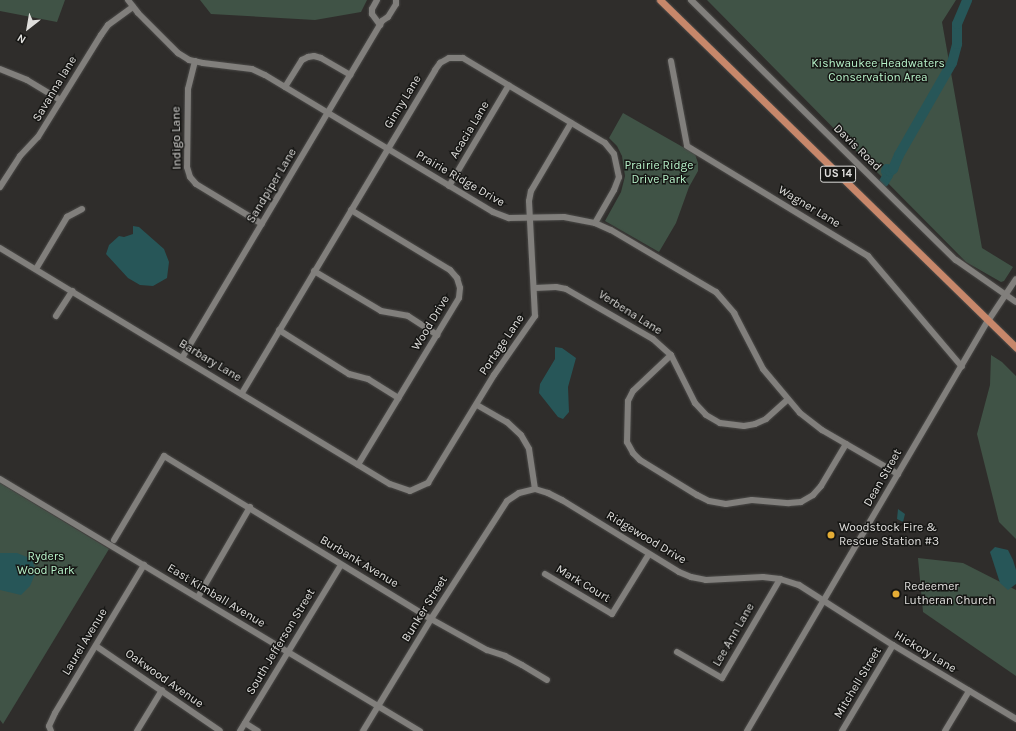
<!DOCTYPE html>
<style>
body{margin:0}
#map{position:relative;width:1016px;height:731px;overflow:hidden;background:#2f2d2b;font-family:Karla,sans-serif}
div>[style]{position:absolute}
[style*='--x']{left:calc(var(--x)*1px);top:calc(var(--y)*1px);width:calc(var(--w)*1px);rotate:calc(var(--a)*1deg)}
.green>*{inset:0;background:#405346}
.water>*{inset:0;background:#275658}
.river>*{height:10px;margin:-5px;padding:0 5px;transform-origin:5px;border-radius:5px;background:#275658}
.roads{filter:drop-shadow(0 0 1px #4b4a48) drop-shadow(0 0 1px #4b4a48)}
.minor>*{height:6px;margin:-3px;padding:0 3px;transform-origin:3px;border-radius:3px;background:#817f7c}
.major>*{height:7px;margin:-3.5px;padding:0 3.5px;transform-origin:3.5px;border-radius:3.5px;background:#c7876a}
.dots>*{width:11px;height:11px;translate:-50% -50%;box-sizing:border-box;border:2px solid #161614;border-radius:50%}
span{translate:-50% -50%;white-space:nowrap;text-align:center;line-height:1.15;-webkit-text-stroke:3px #161614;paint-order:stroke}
.shield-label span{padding:1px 3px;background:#161614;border:1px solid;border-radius:3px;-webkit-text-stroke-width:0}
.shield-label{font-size:11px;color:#e0dfdd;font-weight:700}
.park-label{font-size:12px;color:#b7f2c9}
.street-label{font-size:12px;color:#e0dfdd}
.poi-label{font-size:12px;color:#e0dfdd}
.left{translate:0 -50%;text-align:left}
.north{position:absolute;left:8px;top:8px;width:40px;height:40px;-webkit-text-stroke:3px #161614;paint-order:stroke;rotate:211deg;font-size:11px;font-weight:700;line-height:16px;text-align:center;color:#e0dfdd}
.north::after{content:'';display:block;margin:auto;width:14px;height:18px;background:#e0dfdd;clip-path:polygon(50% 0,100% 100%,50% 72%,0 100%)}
</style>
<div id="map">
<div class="green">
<i style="clip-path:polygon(0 0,65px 0,57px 22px,0 11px)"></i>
<i style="clip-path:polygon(200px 0,367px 0,361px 12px,315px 20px,211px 14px)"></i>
<i style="clip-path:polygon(707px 0,956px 0,942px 22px,982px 248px,1013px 267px,1004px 281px,1001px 282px,966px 262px)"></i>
<i style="clip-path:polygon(623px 113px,695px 154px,698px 163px,698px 171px,689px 187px,676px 223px,659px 252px,605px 221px,621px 192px,625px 176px,622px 156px,617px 146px,609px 138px)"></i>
<i style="clip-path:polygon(991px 355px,1002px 362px,1016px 376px,1016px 539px,999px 522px,977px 434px,990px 385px)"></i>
<i style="clip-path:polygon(0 483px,109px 549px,3px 724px,0 720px)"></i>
<i style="clip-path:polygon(918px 558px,963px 563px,1016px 590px,1016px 676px,923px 612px)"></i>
</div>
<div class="water">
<i style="clip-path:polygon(133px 226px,139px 227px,164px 249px,169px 262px,167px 278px,153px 286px,140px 285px,128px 278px,106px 254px,109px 245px,119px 236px,124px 237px,133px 234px)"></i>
<i style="clip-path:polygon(555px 347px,562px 348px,576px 358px,568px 387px,569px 412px,563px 419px,558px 417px,539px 393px,540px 384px,555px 359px)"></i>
<i style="clip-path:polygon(898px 509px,905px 514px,903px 522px,897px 519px)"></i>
<i style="clip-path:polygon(995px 547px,1008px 550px,1013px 560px,1016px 570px,1016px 584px,1008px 590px,1000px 583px,990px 552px)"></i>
<i style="clip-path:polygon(0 553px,17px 553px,32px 559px,36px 572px,30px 586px,21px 595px,0 590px)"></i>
</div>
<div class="river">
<i style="--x:884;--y:182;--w:8;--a:-60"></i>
<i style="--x:888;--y:175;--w:4;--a:-117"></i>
<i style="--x:886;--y:171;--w:2;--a:-63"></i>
<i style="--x:887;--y:169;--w:4;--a:34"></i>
<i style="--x:890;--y:171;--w:4;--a:-34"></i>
<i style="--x:893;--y:169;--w:15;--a:-67"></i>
<i style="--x:899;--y:155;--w:106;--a:-60.1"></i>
<i style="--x:952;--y:63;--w:20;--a:-75"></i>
<i style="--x:957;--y:44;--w:20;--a:-90"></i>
<i style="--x:957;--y:24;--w:26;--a:-67"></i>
</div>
<div class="roads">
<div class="minor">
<i style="--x:128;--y:0;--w:16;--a:52"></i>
<i style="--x:138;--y:13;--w:57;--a:45"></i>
<i style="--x:178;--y:53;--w:13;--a:32"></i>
<i style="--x:189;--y:60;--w:14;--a:12"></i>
<i style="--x:203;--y:63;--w:49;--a:7"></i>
<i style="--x:252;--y:69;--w:14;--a:25"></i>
<i style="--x:265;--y:75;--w:266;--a:31"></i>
<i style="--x:493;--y:212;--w:17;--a:21"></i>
<i style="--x:509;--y:218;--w:55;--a:-1"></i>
<i style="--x:564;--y:217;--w:32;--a:11"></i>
<i style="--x:595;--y:223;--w:17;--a:24"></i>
<i style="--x:611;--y:230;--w:122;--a:30.6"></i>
<i style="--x:716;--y:292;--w:28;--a:49"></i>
<i style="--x:734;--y:313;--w:63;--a:62.6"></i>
<i style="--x:763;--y:369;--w:57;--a:49.9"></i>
<i style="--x:800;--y:413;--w:28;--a:38"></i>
<i style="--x:822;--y:430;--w:88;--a:30.1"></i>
<i style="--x:377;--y:0;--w:10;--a:119"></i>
<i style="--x:372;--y:9;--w:5;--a:90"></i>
<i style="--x:372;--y:14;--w:14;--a:54"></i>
<i style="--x:691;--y:0;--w:371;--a:44.5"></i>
<i style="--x:956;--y:260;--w:73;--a:35"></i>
<i style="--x:195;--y:61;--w:29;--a:104"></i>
<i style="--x:188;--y:89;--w:78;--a:90.7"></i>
<i style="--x:187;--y:167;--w:10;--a:73"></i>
<i style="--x:190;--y:177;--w:9;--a:49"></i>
<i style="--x:196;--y:184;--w:77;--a:31.2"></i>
<i style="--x:671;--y:61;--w:86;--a:79.3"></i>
<i style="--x:687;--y:146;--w:212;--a:31.3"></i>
<i style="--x:868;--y:256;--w:145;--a:49.7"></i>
<i style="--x:0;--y:69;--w:29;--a:22"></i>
<i style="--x:27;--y:80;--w:39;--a:31"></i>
<i style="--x:285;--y:87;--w:32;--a:-58"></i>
<i style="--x:302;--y:60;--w:7;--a:-27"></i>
<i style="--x:308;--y:57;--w:6;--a:-9"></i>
<i style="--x:314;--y:56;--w:7;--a:16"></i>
<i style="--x:321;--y:58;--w:34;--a:30"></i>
<i style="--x:449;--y:186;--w:117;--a:-59.3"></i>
<i style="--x:0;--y:187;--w:37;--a:-57"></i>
<i style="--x:20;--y:156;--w:26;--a:-47"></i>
<i style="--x:38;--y:137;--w:120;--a:-58.3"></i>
<i style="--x:101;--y:35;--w:12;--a:-55"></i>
<i style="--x:108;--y:25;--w:31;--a:-36"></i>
<i style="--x:351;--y:210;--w:116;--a:31.2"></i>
<i style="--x:450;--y:270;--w:11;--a:49"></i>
<i style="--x:457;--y:278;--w:10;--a:73"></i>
<i style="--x:460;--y:288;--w:10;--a:96"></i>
<i style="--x:459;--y:298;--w:195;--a:121.2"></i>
<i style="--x:0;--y:248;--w:456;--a:31.2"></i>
<i style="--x:390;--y:484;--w:21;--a:19"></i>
<i style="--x:410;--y:491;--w:20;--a:-24"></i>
<i style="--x:428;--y:483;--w:127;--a:-58.6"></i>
<i style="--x:494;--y:375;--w:72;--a:-55.2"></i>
<i style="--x:535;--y:316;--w:115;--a:-93"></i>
<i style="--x:529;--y:201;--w:10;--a:-79"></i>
<i style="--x:531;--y:191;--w:79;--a:-59.5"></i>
<i style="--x:36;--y:269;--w:61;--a:-59.2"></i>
<i style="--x:67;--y:217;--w:17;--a:-28"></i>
<i style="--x:314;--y:271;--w:78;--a:30.8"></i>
<i style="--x:381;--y:311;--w:27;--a:10"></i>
<i style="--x:408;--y:316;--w:35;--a:33"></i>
<i style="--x:535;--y:288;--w:21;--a:-3"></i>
<i style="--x:556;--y:287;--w:10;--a:11"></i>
<i style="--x:566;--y:289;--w:100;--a:29.9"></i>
<i style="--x:653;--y:339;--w:24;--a:42"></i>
<i style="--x:671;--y:355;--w:54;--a:63.4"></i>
<i style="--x:695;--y:403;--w:16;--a:47"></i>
<i style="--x:706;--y:415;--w:16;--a:30"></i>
<i style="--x:720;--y:423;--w:24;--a:7"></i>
<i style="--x:744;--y:426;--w:11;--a:-10"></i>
<i style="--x:755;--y:424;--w:12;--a:-24"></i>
<i style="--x:766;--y:419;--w:28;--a:-42"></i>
<i style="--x:56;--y:316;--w:30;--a:-57"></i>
<i style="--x:279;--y:330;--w:83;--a:32.2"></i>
<i style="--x:349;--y:374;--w:20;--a:15"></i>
<i style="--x:368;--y:379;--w:36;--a:32"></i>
<i style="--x:671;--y:355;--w:52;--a:136.5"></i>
<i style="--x:633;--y:391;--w:11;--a:117"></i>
<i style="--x:628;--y:401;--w:41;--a:91.4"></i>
<i style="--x:627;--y:442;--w:13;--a:61"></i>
<i style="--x:633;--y:453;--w:10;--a:45"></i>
<i style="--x:640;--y:460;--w:67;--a:31.6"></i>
<i style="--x:697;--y:495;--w:13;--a:27"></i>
<i style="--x:709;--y:501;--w:17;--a:10"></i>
<i style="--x:726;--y:504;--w:26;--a:-9"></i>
<i style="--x:752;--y:500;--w:37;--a:5"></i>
<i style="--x:789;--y:503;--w:12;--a:-5"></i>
<i style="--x:801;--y:502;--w:14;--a:-30"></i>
<i style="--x:813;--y:495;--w:12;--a:-48"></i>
<i style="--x:821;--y:486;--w:49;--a:-59.2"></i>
<i style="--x:182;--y:358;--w:392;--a:-59.3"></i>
<i style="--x:382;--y:21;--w:7;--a:-34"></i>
<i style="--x:388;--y:17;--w:15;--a:-58"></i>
<i style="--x:396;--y:4;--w:4;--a:-90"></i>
<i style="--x:242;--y:393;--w:376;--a:-59.1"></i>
<i style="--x:435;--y:70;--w:9;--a:-54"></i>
<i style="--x:440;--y:63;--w:10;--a:-29"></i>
<i style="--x:449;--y:58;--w:14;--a:0"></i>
<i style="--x:463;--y:58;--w:165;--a:30.9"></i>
<i style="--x:605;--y:143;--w:14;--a:51"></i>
<i style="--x:614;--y:154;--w:24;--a:78"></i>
<i style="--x:619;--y:177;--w:14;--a:111"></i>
<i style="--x:614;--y:190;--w:38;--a:120"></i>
<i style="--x:477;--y:405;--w:34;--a:30"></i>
<i style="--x:507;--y:422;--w:19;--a:43"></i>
<i style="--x:521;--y:435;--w:16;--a:60"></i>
<i style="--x:529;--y:449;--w:40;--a:81.5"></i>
<i style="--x:0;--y:479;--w:490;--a:31"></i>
<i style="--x:114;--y:540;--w:98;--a:-59.2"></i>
<i style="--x:164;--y:456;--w:313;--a:31.4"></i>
<i style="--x:431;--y:619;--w:64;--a:29"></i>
<i style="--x:487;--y:650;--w:19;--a:18"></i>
<i style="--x:505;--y:656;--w:19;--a:28"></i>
<i style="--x:522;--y:665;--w:29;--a:31"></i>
<i style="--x:545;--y:574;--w:78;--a:30.8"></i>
<i style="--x:612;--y:614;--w:70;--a:-58.3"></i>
<i style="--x:198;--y:597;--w:104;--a:-60"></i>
<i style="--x:96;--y:646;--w:150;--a:34.4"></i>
<i style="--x:677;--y:652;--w:52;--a:30"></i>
<i style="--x:722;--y:678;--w:115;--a:-59.6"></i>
<i style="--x:245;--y:723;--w:15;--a:32"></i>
<i style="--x:51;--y:731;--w:5;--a:-112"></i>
<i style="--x:49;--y:726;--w:14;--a:-65"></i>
<i style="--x:55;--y:713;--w:173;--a:-59"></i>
<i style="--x:137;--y:731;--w:48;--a:-58.6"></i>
<i style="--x:240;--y:731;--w:194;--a:-58.7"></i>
<i style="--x:363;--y:731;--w:131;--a:-58.7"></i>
<i style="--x:431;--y:619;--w:140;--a:-57.2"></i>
<i style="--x:507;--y:501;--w:14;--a:-34"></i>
<i style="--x:519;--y:493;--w:16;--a:-14"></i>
<i style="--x:535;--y:489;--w:14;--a:17"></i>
<i style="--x:548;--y:493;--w:16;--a:27"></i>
<i style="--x:562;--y:500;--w:137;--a:31.6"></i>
<i style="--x:679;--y:572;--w:13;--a:23"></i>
<i style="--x:691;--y:577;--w:15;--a:11"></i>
<i style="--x:706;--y:580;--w:57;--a:-3"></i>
<i style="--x:763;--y:577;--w:17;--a:7"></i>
<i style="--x:780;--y:579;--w:20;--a:18"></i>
<i style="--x:799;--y:585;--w:112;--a:32.6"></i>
<i style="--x:893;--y:645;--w:144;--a:31"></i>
<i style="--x:747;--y:731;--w:476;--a:-59.6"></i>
<i style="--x:988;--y:321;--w:50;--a:-56.3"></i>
<i style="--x:842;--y:731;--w:100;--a:-59.3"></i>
<i style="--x:945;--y:731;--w:47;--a:-59"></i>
</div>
<div class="major">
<i style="--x:660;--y:0;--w:498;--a:44.3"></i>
</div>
</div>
<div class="dots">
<i style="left:831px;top:535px;background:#e5ad35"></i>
<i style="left:896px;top:594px;background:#e5ad35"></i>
</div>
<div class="shield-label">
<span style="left:838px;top:174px">US 14</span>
</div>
<div class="park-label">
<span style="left:878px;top:71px">Kishwaukee Headwaters<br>Conservation Area</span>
<span style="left:659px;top:173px">Prairie Ridge<br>Drive Park</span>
<span style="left:46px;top:564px">Ryders<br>Wood Park</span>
</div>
<div class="street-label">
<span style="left:55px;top:89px;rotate:-59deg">Savanna lane</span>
<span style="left:403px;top:102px;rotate:-59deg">Ginny Lane</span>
<span style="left:470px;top:130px;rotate:-59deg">Acacia Lane</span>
<span style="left:177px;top:138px;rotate:-91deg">Indigo Lane</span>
<span style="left:857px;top:148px;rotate:44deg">Davis Road</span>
<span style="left:460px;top:179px;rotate:30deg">Prairie Ridge Drive</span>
<span style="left:272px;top:186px;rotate:-59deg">Sandpiper Lane</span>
<span style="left:809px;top:207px;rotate:31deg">Wagner Lane</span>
<span style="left:630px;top:313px;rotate:32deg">Verbena Lane</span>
<span style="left:431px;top:323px;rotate:-59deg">Wood Drive</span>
<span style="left:502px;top:345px;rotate:-56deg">Portage Lane</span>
<span style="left:210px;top:361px;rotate:31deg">Barbary Lane</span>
<span style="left:883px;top:478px;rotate:-60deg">Dean Street</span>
<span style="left:646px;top:538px;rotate:31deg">Ridgewood Drive</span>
<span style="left:359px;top:562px;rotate:31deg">Burbank Avenue</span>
<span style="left:583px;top:584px;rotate:31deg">Mark Court</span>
<span style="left:216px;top:596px;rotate:31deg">East Kimball Avenue</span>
<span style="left:425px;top:609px;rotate:-58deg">Bunker Street</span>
<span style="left:734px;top:635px;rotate:-60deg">Lee Ann Lane</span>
<span style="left:85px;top:642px;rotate:-59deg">Laurel Avenue</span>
<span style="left:281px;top:642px;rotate:-59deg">South Jefferson Street</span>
<span style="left:925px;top:652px;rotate:31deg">Hickory Lane</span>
<span style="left:164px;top:679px;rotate:35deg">Oakwood Avenue</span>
<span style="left:858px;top:683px;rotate:-59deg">Mitchell Street</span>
</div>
<div class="poi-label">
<span class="left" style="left:839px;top:535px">Woodstock Fire &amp;<br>Rescue Station #3</span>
<span class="left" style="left:904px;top:594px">Redeemer<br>Lutheran Church</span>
</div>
<div class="north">N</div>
</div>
